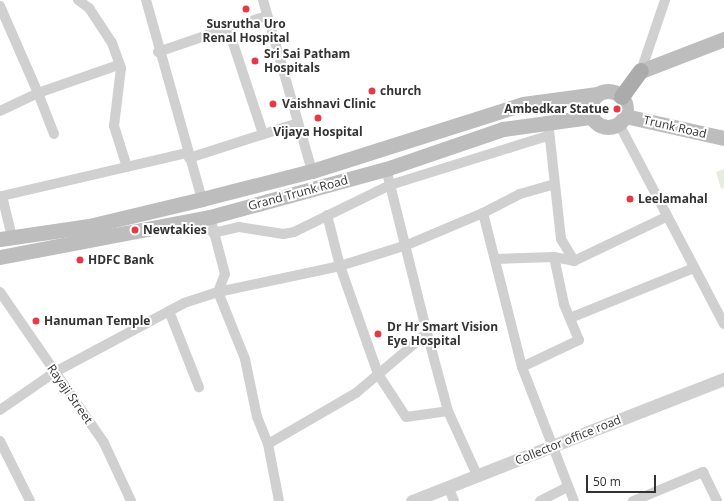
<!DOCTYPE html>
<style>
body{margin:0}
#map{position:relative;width:724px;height:501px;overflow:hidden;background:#fff;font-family:"Open Sans",sans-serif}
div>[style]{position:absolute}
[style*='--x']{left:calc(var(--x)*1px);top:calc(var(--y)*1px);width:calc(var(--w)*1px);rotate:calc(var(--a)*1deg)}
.green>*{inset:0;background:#e6ecdf}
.minor>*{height:10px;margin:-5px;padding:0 5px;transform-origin:5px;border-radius:5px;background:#d0d0d0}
.tertiary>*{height:13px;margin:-6.5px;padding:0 6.5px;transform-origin:6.5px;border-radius:6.5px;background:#d0d0d0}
.secondary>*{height:15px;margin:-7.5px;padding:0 7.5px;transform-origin:7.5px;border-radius:7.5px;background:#bdbdbd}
.secondary>.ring{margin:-7.5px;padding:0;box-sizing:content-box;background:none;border:15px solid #bdbdbd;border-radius:50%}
.primary>*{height:16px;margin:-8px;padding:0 8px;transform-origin:8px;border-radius:8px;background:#ababab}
.dots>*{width:11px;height:11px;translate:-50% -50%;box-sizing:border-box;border:2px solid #fff;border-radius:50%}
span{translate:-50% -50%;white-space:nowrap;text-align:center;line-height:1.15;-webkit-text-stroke:4px #fff;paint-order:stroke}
.poi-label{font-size:12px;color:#333;font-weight:700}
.left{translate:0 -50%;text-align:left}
.right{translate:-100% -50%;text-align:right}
.street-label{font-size:12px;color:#333}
.scale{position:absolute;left:586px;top:475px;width:70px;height:18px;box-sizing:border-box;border:2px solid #333;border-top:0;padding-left:5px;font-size:12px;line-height:14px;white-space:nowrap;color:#333;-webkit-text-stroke:3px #fff;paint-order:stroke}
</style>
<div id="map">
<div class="green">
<i style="clip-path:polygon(724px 169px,724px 188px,721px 189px,716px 172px)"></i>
</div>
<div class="minor">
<i style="--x:78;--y:0;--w:14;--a:36"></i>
<i style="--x:89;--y:8;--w:42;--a:56.7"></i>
<i style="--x:112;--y:43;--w:27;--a:70"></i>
<i style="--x:121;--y:68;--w:58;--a:96.9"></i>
<i style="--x:114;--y:126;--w:43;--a:72.4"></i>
<i style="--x:146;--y:0;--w:207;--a:74.3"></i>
<i style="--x:263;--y:0;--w:178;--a:74"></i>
<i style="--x:0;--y:6;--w:95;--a:66.4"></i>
<i style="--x:38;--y:93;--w:42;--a:154.7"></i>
<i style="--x:228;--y:28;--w:41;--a:-17.1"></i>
<i style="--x:158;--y:52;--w:74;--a:-18.9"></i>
<i style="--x:228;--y:28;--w:112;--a:71.7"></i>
<i style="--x:641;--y:71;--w:75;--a:-71.3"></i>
<i style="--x:619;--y:124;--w:226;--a:62.3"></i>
<i style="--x:549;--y:130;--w:110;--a:83.7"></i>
<i style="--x:561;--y:239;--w:26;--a:59"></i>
<i style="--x:54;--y:134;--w:44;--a:-111.3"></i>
<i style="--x:38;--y:93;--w:85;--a:-19.3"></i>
<i style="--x:189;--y:158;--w:114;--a:-17.8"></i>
<i style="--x:483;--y:213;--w:42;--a:-27.2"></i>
<i style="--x:520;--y:194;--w:35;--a:-16"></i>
<i style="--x:327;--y:215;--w:53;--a:75.7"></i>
<i style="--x:340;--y:266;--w:114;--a:70.6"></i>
<i style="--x:378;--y:374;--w:51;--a:56.9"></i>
<i style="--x:406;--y:417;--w:42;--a:-8.1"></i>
<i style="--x:213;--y:233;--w:27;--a:-13"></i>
<i style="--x:239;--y:227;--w:45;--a:9"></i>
<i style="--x:283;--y:234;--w:11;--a:-10"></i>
<i style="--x:294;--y:232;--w:107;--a:-26.1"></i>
<i style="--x:390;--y:185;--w:164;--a:-17.3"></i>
<i style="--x:12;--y:237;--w:42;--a:-103.7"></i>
<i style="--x:2;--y:196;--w:190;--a:-13.1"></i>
<i style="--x:497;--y:259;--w:57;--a:-2"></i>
<i style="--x:554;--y:257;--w:20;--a:11"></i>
<i style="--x:574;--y:261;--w:102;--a:-25.6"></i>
<i style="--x:0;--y:292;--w:183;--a:55.4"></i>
<i style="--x:104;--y:443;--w:64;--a:65"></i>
<i style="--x:169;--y:311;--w:82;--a:68.5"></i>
<i style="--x:570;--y:318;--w:134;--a:-22"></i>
<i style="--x:427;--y:333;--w:81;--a:74.9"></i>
<i style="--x:448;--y:411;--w:72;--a:65.6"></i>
<i style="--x:522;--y:367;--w:63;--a:-25.3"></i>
<i style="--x:579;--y:340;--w:39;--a:-113"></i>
<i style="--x:564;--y:304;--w:48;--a:-102"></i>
<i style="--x:0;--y:410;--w:67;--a:-34.6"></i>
<i style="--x:55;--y:372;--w:146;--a:-28.1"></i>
<i style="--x:184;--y:303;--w:36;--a:-18"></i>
<i style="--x:218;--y:292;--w:19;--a:-69"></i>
<i style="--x:225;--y:274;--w:59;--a:-104.7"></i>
<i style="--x:0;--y:441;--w:67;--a:63.4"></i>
<i style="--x:268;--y:444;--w:29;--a:-112"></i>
<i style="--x:257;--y:417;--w:59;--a:-101.7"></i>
<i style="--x:245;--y:359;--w:72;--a:-111.9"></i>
<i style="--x:218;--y:292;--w:125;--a:-12"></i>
<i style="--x:340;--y:266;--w:70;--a:-17.4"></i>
<i style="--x:407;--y:245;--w:82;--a:-22.8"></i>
<i style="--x:483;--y:213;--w:159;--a:75.8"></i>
<i style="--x:522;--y:367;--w:144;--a:68.8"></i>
<i style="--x:449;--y:489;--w:13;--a:67"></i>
<i style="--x:279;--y:501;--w:58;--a:-100.9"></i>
<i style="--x:268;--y:444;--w:102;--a:-30.1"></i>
<i style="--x:356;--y:393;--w:93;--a:-40.2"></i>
<i style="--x:427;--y:333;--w:169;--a:-104"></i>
<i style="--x:540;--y:501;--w:30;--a:-27"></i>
<i style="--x:633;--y:501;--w:76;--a:-22.5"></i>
<i style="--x:703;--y:472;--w:32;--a:64"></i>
</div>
<div class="tertiary">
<i style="--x:412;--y:501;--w:335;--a:-21.4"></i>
</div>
<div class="secondary">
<i style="--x:641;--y:71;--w:89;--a:-21.1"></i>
<i class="ring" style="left:590px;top:91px;width:21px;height:21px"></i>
<i style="--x:625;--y:116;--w:101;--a:12.5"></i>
<i style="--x:0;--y:239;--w:90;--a:-8.3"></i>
<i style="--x:89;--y:226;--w:116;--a:-13.4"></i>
<i style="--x:202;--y:199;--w:114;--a:-14.3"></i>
<i style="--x:312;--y:171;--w:221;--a:-17.6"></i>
<i style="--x:523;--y:104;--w:75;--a:-7.7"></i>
<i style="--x:0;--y:257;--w:214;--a:-10.8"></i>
<i style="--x:210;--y:217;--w:182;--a:-15.3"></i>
<i style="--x:386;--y:169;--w:124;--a:-18.9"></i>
<i style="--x:503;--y:129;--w:89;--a:-7.8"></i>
</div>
<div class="primary">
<i style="--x:622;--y:97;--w:32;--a:-54"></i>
</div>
<div class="dots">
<i style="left:246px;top:9px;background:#e63946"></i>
<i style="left:255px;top:61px;background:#e63946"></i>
<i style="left:372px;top:91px;background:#e63946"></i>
<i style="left:273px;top:104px;background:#e63946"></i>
<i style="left:617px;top:109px;background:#e63946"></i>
<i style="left:318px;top:118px;background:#e63946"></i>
<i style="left:630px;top:199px;background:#e63946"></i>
<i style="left:135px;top:230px;background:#e63946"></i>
<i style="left:80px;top:260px;background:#e63946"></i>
<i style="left:36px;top:321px;background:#e63946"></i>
<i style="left:378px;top:334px;background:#e63946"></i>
</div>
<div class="poi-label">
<span style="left:246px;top:31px">Susrutha Uro<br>Renal Hospital</span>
<span class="left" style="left:264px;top:61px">Sri Sai Patham<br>Hospitals</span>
<span class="left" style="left:380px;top:91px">church</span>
<span class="left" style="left:282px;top:104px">Vaishnavi Clinic</span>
<span class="right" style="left:609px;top:109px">Ambedkar Statue</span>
<span style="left:318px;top:132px">Vijaya Hospital</span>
<span class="left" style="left:638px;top:199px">Leelamahal</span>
<span class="left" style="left:143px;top:230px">Newtakies</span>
<span class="left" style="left:88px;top:260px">HDFC Bank</span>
<span class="left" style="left:44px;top:321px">Hanuman Temple</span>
<span class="left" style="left:387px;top:334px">Dr Hr Smart Vision<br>Eye Hospital</span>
</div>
<div class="street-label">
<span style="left:675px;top:127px;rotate:13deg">Trunk Road</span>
<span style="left:298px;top:193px;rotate:-15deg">Grand Trunk Road</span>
<span style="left:70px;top:394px;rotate:55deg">Rayaji Street</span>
<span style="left:568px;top:440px;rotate:-22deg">Collector office road</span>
</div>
<div class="scale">50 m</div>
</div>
